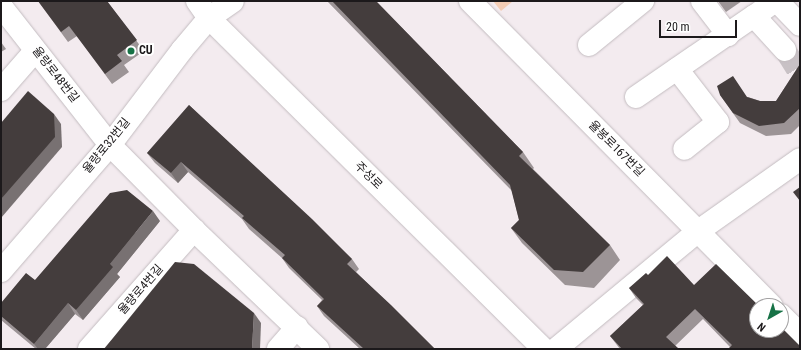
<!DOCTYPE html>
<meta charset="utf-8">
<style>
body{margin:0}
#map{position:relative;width:801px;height:350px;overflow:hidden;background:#f3ebef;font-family:"Roboto Condensed","Noto Sans KR",sans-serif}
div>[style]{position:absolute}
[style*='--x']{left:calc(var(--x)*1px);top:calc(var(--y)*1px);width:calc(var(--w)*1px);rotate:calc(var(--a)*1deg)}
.green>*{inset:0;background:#f4cdb5}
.minor-tunnel>*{height:22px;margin-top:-11px;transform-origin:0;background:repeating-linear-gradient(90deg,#c8c1c5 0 22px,transparent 0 33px)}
.roads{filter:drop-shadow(0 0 1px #c3bcc0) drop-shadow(0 0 1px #c3bcc0)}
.minor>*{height:22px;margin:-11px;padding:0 11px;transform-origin:11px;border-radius:11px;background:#fff}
.wall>*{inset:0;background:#9c9496}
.shaded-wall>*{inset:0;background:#787172}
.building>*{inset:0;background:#443d3d}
.dots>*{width:11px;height:11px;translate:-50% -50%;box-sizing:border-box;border:2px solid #fff;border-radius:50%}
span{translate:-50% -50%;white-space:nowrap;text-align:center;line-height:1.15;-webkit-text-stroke:4px #fff;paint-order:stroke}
.poi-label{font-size:12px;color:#1c191b;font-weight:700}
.left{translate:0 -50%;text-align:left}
.street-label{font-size:12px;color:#1c191b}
.frame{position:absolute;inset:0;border:2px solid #1c191b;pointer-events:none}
.north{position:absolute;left:749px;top:298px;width:40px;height:40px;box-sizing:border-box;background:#fff;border:1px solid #a4a3a4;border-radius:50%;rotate:219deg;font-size:11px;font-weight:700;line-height:16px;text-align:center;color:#1c191b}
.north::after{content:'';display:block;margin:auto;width:14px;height:18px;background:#177246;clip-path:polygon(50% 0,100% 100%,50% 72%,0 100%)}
.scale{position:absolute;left:659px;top:20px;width:78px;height:18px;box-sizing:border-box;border:2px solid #1c191b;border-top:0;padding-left:5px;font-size:12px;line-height:14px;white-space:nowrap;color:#1c191b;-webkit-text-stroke:3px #fff;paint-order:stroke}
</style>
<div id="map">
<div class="green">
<i style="clip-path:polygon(493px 1px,513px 1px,501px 11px)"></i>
</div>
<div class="minor-tunnel">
<i style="--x:785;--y:50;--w:28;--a:58"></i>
</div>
<div class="roads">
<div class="minor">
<i style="--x:197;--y:1;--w:21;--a:55"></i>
<i style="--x:209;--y:18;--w:470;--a:44.7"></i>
<i style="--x:470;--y:1;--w:429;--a:45.3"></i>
<i style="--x:702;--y:1;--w:43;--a:52.6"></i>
<i style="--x:775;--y:1;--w:26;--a:144"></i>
<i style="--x:754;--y:16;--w:46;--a:47.6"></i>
<i style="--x:777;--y:1;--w:33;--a:46"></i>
<i style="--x:1;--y:6;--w:177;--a:51.9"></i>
<i style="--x:110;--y:145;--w:120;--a:45.3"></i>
<i style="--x:589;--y:45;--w:70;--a:-39.2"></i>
<i style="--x:677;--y:69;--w:67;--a:52.3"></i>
<i style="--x:718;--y:122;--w:43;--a:141.5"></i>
<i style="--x:1;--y:90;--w:52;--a:-48.9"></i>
<i style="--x:636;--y:97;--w:143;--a:-34.5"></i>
<i style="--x:1;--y:271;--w:167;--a:-49.1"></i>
<i style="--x:110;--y:145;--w:119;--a:-52.8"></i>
<i style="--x:182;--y:50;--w:42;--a:-49.8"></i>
<i style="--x:209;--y:18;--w:29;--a:-35"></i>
<i style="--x:781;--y:315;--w:27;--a:45"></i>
<i style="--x:89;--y:349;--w:159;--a:-48.6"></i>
<i style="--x:194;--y:230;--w:172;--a:43.8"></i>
<i style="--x:278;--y:349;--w:29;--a:-49"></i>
<i style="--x:556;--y:349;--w:183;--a:-39.7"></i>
<i style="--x:697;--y:232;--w:126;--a:-35.3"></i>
</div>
</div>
<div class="wall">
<i style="clip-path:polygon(38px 1px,107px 1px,144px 51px,124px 65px,129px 72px,112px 84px,77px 36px,68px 42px)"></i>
<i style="clip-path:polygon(327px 1px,376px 1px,523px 152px,534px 168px,533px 169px,610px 245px,620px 260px,594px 288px,565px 285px,522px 243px,511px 228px,519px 220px,512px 191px)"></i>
<i style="clip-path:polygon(718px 1px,742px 1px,726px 12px)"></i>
<i style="clip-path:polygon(1px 42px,6px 49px,1px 52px)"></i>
<i style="clip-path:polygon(800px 64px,800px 125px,791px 134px,766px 136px,740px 123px,720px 95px,748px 97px,760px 101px,776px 101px)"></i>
<i style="clip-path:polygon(189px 105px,352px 259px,359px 269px,356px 272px,435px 349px,360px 349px,324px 316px,317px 306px,322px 300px,289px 268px,282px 258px,249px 229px,242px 219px,188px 172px,178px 183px,155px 163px,147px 153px)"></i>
<i style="clip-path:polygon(160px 221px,117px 274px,120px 277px,83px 320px,75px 314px,45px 349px,36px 349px,1px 320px,1px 303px,35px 280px)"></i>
<i style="clip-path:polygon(648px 275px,694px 285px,757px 330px,730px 347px,703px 319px,675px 346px,679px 349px,620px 349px,610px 336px,643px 305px,636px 298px,629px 288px)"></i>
</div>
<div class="shaded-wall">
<i style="clip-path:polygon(54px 114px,61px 124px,62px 147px,1px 218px,1px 199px)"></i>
<i style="clip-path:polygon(181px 162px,188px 172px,178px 183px,171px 173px)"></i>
<i style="clip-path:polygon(153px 211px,160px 221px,117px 274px,120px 277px,83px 320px,76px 310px,110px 264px)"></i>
<i style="clip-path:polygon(68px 303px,75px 314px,45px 349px,38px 349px,34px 344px)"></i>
<i style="clip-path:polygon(254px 313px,261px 323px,260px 349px,252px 349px)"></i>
</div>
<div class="building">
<i style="clip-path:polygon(38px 1px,107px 1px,137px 40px,117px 55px,122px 61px,105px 74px,69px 26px,61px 32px)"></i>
<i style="clip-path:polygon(332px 1px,376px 1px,523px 152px,519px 156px,610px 245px,583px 272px,554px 270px,511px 228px,519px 220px,510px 185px)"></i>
<i style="clip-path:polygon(800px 64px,800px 108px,784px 123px,759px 126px,733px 113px,720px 95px,717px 86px,733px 76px,747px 97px,760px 101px,776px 101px)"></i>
<i style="clip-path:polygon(28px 91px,54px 114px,55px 137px,1px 199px,1px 123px)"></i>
<i style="clip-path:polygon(189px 105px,312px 219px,352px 259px,347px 264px,391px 305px,435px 349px,364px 349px,317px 306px,324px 299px,282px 258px,285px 255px,242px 218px,244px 216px,181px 162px,171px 173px,147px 153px)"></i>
<i style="clip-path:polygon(800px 187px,800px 201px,793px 192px)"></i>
<i style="clip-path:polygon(127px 190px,153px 211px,110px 264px,113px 267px,76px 310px,68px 303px,34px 344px,1px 316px,1px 303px,26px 273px,35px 280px,110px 193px)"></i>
<i style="clip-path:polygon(667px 256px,694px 285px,716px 264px,759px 306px,757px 306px,757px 330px,781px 330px,781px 327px,800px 346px,800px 349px,728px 349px,732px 345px,695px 309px,666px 337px,679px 349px,622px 349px,610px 336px,644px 304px,629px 288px,646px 273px,648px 275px)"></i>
<i style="clip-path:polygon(175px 262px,194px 264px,254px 313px,252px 349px,104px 349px)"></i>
</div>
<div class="dots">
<i style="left:131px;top:51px;background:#177246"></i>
</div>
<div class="poi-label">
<span class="left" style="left:139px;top:51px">CU</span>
</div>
<div class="street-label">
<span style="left:55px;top:75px;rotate:52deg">율량로48번길</span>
<span style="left:107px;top:146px;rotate:-51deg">율량로32번길</span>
<span style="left:616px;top:149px;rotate:45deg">율봉로167번길</span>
<span style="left:368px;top:176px;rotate:45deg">주성로</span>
<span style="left:141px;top:290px;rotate:-49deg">율량로4번길</span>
</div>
<div class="frame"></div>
<div class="north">N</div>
<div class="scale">20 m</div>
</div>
